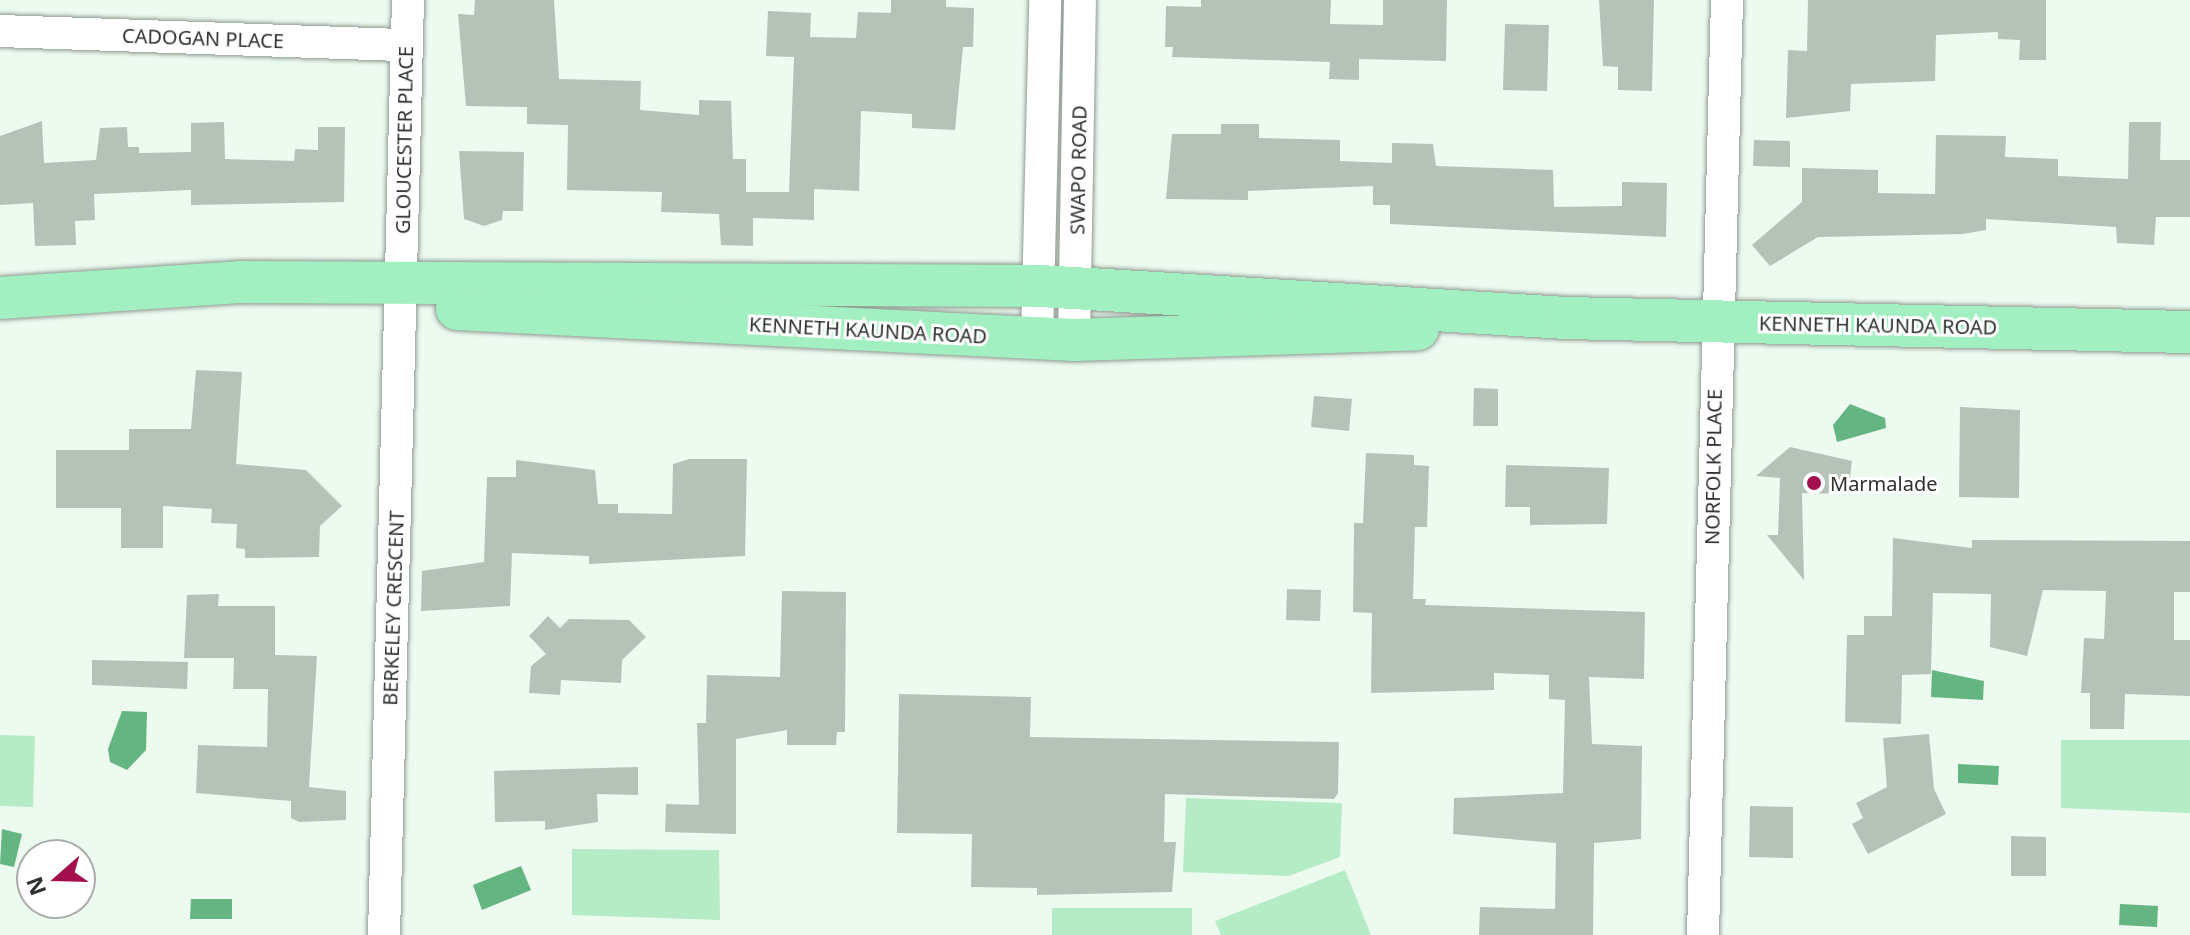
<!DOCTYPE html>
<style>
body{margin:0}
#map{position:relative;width:2190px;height:935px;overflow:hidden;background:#edfaf0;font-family:"Noto Sans",sans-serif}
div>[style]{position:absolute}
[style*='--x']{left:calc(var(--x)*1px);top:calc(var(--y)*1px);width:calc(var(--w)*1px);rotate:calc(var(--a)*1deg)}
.green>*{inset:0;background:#b5ecc6}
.water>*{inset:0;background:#64b581}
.building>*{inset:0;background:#b5c2b8}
.roads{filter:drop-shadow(0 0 2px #8e9a91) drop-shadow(0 0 2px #8e9a91)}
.minor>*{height:32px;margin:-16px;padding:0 16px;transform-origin:16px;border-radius:16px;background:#fff}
.major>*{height:42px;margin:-21px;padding:0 21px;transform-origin:21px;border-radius:21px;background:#a2efc1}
.dots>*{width:22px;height:22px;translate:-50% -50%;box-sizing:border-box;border:4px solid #fff;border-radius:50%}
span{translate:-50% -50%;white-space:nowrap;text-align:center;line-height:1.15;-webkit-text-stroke:6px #fff;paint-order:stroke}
.street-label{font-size:20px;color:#2d322e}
.poi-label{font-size:20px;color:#2d322e}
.left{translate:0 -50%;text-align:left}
.north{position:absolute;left:16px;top:839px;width:80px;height:80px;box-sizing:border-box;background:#fff;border:2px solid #abadab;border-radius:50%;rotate:250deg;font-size:22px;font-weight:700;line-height:32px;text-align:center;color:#2d322e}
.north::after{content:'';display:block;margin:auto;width:28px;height:36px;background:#a4104e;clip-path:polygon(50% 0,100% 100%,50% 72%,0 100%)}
</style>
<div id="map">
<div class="green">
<i style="clip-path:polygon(0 735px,35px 736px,33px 807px,0 806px)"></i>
<i style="clip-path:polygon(2061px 740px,2190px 740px,2190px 813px,2061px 808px)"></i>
<i style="clip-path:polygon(1186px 798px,1342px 803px,1340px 857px,1289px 876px,1183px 872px)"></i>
<i style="clip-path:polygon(572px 849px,719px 850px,720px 920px,572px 915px)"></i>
<i style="clip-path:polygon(1345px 870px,1371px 935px,1221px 935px,1215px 921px)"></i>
<i style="clip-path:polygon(1052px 908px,1192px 908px,1192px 935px,1052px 935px)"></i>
</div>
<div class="water">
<i style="clip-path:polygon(1850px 404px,1885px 418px,1886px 428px,1837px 442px,1833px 425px)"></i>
<i style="clip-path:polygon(1932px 670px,1984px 681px,1983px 700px,1931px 697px)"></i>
<i style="clip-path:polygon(122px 711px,147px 712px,146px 750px,127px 770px,110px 762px,108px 749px)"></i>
<i style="clip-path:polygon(1958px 764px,1999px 766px,1998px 785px,1958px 783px)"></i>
<i style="clip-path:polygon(2px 829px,22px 834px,14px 867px,0 864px)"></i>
<i style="clip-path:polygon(521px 866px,531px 890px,482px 910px,473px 885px)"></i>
<i style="clip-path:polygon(191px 899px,232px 899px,232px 919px,190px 919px)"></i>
<i style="clip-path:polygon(2120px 904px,2158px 906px,2157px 927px,2119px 925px)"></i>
</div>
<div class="building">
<i style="clip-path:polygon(475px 0,554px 0,559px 79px,641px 81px,640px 110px,699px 115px,699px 100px,731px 101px,733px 159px,746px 159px,746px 192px,789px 192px,794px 57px,766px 56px,768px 11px,811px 13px,810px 37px,856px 38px,858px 12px,891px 13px,891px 0,946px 0,946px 7px,974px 8px,973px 47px,963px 47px,955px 130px,912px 128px,912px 114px,861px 111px,859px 191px,814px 189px,814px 220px,753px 218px,753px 246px,721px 245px,719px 214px,661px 212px,662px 192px,567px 190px,568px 125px,527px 124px,527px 107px,466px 106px,458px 14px,474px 15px)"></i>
<i style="clip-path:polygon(1201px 0,1331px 0,1330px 24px,1383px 25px,1383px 0,1447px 0,1446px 61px,1359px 59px,1359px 80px,1329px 79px,1330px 62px,1172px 57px,1173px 47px,1165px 47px,1166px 6px,1201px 7px)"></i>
<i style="clip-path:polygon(1599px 0,1654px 0,1652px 91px,1618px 90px,1618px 67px,1603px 66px)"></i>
<i style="clip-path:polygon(1808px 0,2046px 0,2046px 60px,2019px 60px,2020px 40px,1998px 39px,1998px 32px,1936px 35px,1935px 81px,1851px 84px,1850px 111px,1786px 118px,1788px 50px,1807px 51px)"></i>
<i style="clip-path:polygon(1505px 24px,1549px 25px,1547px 91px,1503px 90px)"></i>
<i style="clip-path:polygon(42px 121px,44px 163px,96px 160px,100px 128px,127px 127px,128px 147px,139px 147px,139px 153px,191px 152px,191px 123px,224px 122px,225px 159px,294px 161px,295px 149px,318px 150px,318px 127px,345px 127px,344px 202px,191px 205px,191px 190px,94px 194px,95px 220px,75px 221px,76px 245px,35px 246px,33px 203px,0 205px,0 136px)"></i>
<i style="clip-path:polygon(2129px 122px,2161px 122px,2160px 160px,2190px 160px,2190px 217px,2156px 217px,2154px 245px,2117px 243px,2116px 227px,1986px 219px,1986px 230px,1963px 234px,1818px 237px,1770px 266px,1752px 245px,1802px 202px,1802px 168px,1878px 170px,1878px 193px,1935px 194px,1936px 135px,2006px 136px,2005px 157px,2058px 159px,2058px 176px,2128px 179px)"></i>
<i style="clip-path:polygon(1221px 124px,1259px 124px,1259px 138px,1340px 140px,1340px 161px,1392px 163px,1392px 143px,1433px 144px,1436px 166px,1553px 170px,1554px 207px,1622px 206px,1622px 182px,1667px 183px,1666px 237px,1390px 224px,1390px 205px,1373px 205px,1373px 186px,1248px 191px,1248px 200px,1166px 199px,1172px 134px,1221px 134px)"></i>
<i style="clip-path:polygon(1754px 140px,1790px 141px,1790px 167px,1753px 166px)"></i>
<i style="clip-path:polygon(459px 151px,524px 152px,523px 211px,503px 211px,502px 220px,484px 226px,464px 219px)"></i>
<i style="clip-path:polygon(196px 370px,242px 372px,236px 464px,306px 470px,342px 506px,320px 526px,319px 557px,245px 558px,245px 549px,236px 548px,237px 524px,211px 523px,212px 509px,163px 506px,163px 548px,121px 548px,121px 508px,56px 508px,56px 450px,129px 450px,129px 429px,191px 429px)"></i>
<i style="clip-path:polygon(1474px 388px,1498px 389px,1498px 426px,1473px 426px)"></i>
<i style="clip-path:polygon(1314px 396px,1352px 399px,1349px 431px,1311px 427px)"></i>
<i style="clip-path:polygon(1960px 407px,2020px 410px,2019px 498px,1959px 497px)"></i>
<i style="clip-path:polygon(1790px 447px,1852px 461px,1848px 494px,1802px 493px,1804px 580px,1767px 535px,1778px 535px,1780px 478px,1756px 476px)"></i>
<i style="clip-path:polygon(1366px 453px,1414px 455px,1414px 465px,1429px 466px,1427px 527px,1415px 527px,1413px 599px,1426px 599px,1425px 605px,1645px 612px,1644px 679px,1589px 677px,1592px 744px,1642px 746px,1641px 839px,1594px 843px,1593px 935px,1479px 935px,1480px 907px,1555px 909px,1556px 843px,1453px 834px,1454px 798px,1563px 793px,1565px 700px,1549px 699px,1549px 675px,1494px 673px,1494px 690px,1371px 693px,1372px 613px,1353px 612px,1354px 523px,1363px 523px)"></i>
<i style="clip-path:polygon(689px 459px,747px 459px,745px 556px,589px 564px,589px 556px,512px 553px,510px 606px,421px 611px,422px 571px,484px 562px,487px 477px,516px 477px,516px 460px,595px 470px,598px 504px,618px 504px,618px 513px,672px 514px,673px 464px)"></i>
<i style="clip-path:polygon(1506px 465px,1609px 468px,1607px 524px,1530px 525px,1530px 507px,1505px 507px)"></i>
<i style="clip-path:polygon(1893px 538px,1972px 548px,1972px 540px,2190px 541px,2190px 592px,2174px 592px,2174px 640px,2190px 640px,2190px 696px,2125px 694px,2124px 729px,2090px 729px,2090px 693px,2081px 693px,2084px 638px,2104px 639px,2106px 591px,2043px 590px,2027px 656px,1990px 647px,1991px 594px,1933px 593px,1931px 674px,1902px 675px,1901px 724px,1845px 722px,1847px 635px,1864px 635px,1864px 616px,1892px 616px)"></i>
<i style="clip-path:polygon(1287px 589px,1321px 590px,1320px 621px,1286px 620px)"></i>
<i style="clip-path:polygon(782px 591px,846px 592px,845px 732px,837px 732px,836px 745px,787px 745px,787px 730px,736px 739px,736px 834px,665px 832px,666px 804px,699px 805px,697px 723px,706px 723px,707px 675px,780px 677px)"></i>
<i style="clip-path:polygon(219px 594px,218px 606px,275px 606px,275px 655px,317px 656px,309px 787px,346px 791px,346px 820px,299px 822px,291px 818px,291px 801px,196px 793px,198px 745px,267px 747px,268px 689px,233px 689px,234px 658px,184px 658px,187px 595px)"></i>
<i style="clip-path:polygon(548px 616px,560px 628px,569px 619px,629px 620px,646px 637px,622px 660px,621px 683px,561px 680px,560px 695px,529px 693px,531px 666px,546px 654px,529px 636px)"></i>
<i style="clip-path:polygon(92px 660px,188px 662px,187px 689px,92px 685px)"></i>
<i style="clip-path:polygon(899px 694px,1031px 697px,1030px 737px,1339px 742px,1338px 793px,1334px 799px,1165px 794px,1164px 842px,1176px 842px,1172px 892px,1037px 895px,1037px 888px,971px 887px,972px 834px,897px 833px)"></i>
<i style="clip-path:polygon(1929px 734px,1934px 789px,1946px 814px,1868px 854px,1852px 824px,1863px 818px,1856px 803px,1887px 787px,1883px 738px)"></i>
<i style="clip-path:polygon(638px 767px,638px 795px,597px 794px,598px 822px,545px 830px,545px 821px,495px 822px,494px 771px)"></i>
<i style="clip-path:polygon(1750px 806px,1793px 807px,1793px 858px,1749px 857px)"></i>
<i style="clip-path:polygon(2011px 836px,2046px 837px,2046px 876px,2011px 876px)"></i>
</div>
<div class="roads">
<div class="minor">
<i style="--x:0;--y:31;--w:407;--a:2"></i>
<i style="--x:1037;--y:339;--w:339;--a:-88.6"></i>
<i style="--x:1074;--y:340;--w:340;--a:-89"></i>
<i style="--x:384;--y:935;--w:935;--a:-88.53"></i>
<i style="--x:1703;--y:935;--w:935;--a:-88.53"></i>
</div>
<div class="major">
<i style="--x:0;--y:298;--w:240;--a:-3.8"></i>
<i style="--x:239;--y:282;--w:801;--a:0.29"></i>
<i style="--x:1040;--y:286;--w:527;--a:3.48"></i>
<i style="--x:1566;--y:318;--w:624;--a:1.29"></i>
<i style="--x:457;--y:309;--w:618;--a:2.88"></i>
<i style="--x:1074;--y:340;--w:344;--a:-1.8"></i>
</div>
</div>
<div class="dots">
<i style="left:1814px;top:483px;background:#a4104e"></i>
</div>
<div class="street-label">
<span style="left:203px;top:38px;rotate:2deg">CADOGAN PLACE</span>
<span style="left:404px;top:140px;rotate:-89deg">GLOUCESTER PLACE</span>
<span style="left:1078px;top:170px;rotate:-89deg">SWAPO ROAD</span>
<span style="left:1878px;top:325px;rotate:1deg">KENNETH KAUNDA ROAD</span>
<span style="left:868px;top:330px;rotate:3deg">KENNETH KAUNDA ROAD</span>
<span style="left:1713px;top:467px;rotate:-89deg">NORFOLK PLACE</span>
<span style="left:393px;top:608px;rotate:-88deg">BERKELEY CRESCENT</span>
</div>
<div class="poi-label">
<span class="left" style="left:1830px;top:483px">Marmalade</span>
</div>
<div class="north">N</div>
</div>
